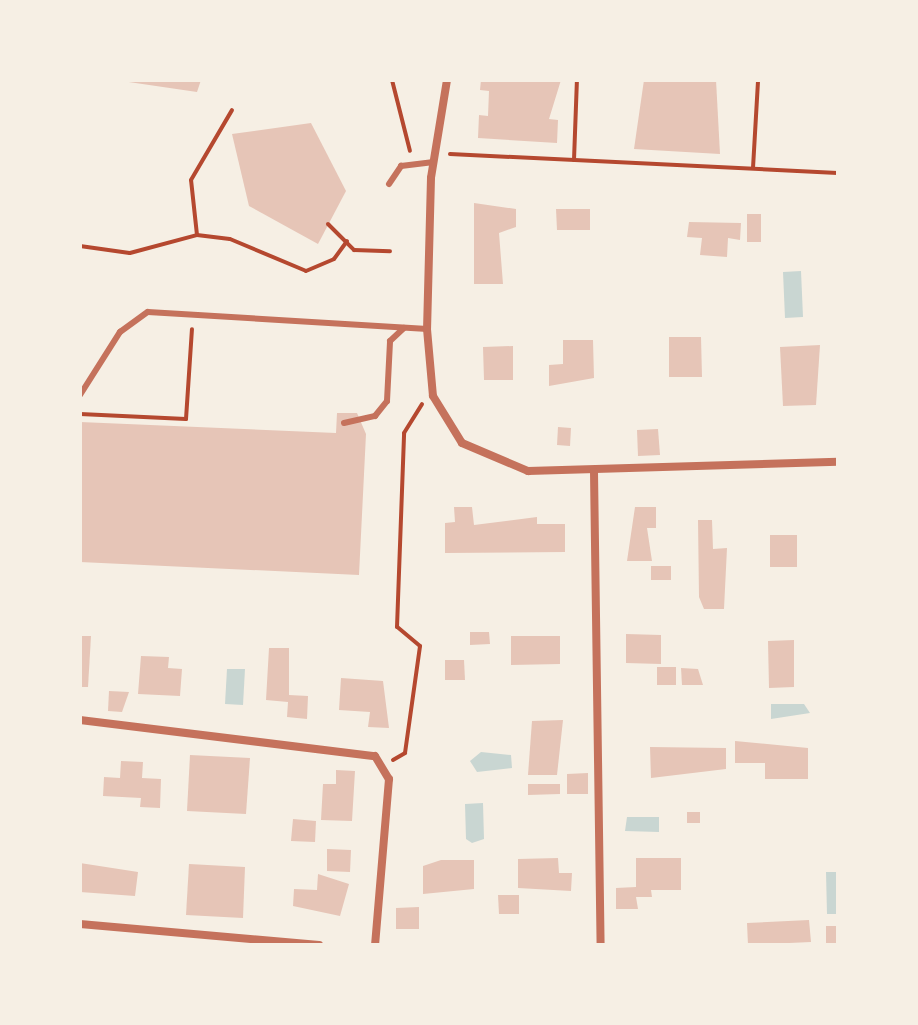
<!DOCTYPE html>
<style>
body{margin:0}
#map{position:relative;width:918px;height:1025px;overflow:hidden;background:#f6efe4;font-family:Literata,serif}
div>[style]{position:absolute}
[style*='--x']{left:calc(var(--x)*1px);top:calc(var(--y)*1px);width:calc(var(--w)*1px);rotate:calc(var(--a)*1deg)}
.water>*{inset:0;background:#c9d6d2}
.building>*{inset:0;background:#e6c5b7}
.path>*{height:4px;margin:-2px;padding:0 2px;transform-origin:2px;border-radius:2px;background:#b5482f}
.service>*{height:6px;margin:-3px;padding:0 3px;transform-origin:3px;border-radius:3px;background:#c5725c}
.minor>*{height:8px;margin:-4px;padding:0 4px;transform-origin:4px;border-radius:4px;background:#c5725c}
span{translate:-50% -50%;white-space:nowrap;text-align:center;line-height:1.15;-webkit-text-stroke:6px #f6efe4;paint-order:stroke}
.frame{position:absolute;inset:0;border:82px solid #f6efe4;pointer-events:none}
</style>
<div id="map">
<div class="water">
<i style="clip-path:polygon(801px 271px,803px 317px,785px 318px,783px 272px)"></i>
<i style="clip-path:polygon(227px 669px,245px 669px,243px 705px,225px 704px)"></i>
<i style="clip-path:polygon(771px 704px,804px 704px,810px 713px,771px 719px)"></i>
<i style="clip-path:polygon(481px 752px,511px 755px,512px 768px,477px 772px,470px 761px)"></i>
<i style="clip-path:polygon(483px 803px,484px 839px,472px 843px,466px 839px,465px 804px)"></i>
<i style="clip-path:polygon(627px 817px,659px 817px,659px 832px,625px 831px)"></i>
<i style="clip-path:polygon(826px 872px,838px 872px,838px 914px,827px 914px)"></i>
</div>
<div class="building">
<i style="clip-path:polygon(115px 80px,201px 80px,197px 92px)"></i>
<i style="clip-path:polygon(481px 80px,561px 80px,549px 119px,558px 120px,557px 143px,478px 138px,479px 115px,488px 116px,489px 91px,480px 90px)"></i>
<i style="clip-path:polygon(644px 80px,716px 80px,720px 154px,634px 149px)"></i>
<i style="clip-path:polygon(311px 123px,346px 191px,318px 244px,249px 206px,232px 134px)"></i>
<i style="clip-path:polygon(474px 203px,516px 209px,516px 227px,499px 233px,503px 284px,474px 284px)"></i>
<i style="clip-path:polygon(556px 209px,590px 209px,590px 230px,557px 230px)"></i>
<i style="clip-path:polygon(747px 214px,761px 214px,761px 242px,747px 242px)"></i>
<i style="clip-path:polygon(689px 222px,741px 223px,740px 240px,728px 238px,727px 257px,700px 255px,702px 238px,687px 237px)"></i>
<i style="clip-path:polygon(669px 337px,701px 337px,702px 377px,669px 377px)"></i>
<i style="clip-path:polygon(563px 340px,593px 340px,594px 378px,549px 386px,549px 365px,563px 364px)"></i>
<i style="clip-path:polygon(820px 345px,816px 405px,783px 406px,780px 347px)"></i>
<i style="clip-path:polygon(513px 346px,513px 380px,484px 380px,483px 347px)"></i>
<i style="clip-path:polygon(337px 413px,357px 413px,366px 434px,359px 575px,80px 562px,80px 422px,336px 433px)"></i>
<i style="clip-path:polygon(558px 427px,571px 428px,570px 446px,557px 445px)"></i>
<i style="clip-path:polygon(658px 429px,660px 455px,638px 456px,637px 430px)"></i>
<i style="clip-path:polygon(454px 507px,472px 507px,474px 525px,537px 517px,537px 524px,565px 524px,565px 552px,445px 553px,445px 523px,455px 522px)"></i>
<i style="clip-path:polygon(635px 507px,656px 507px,656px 528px,647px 528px,652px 561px,627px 561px)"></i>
<i style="clip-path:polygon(698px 520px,712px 520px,713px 549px,727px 548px,724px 609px,704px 609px,699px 597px)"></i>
<i style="clip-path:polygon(770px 535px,797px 535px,797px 567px,770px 567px)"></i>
<i style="clip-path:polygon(651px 566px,671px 566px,671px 580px,651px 580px)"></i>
<i style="clip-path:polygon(470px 632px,489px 632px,490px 644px,470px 645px)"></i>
<i style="clip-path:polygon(626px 634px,661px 635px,661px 664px,626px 663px)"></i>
<i style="clip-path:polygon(80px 636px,91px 636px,88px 687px,80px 687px)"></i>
<i style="clip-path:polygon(511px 636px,560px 636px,560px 664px,511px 665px)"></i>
<i style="clip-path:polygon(794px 640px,794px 687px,769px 688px,768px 641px)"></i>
<i style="clip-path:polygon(269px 648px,289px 648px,289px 695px,308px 696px,307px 719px,287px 717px,288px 702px,266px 700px)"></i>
<i style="clip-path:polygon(141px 656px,169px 657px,168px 668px,182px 669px,180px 696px,138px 694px)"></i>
<i style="clip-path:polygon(445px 660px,464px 660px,465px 680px,445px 680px)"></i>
<i style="clip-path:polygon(657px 667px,676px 667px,676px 685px,657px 685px)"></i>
<i style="clip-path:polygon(681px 668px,698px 669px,703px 685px,682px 685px)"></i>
<i style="clip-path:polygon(341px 678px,383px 681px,389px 728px,368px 727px,370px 712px,339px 710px)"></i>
<i style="clip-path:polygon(109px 691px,129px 692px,122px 712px,108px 711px)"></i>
<i style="clip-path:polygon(563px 720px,557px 775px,528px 775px,532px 721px)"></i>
<i style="clip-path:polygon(735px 741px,808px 748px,808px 779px,765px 779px,765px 763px,735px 763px)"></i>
<i style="clip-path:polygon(650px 747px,726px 748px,726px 769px,651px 778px)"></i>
<i style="clip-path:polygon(190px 755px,250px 758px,246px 814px,187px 811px)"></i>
<i style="clip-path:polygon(121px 761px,143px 762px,142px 778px,161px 779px,160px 808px,140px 807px,141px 798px,103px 796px,104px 777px,120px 778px)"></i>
<i style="clip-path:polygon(336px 770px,355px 771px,352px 821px,321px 820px,323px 784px,336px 784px)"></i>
<i style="clip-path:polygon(588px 773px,588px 794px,567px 794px,567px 774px)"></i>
<i style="clip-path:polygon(528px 784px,560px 784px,560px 794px,528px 795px)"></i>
<i style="clip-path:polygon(687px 812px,700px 812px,700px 823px,687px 823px)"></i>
<i style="clip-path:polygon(293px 819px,316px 821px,315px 842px,291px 841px)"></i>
<i style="clip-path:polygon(327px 849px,351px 850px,350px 872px,327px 871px)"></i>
<i style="clip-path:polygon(558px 858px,559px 873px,572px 873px,571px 891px,518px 888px,518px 859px)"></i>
<i style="clip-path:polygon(636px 858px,681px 858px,681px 890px,651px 890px,652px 897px,636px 897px,638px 909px,616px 909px,616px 888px,636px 887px)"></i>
<i style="clip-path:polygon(441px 860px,474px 860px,474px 889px,423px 894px,423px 866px)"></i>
<i style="clip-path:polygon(80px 863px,138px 872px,135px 896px,80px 892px)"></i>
<i style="clip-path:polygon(189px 864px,245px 867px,243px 918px,186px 915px)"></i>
<i style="clip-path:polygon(318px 874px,349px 884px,340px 916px,293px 906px,294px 889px,317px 890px)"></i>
<i style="clip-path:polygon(498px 895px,519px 895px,519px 914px,499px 914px)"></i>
<i style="clip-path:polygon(419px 907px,419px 929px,396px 929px,396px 908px)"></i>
<i style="clip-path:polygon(809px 920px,811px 942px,748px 945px,747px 923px)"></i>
<i style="clip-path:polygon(826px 926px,838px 926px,838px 945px,826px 945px)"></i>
</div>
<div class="path">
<i style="--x:392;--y:80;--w:73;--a:75.8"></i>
<i style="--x:450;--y:154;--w:388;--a:2.8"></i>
<i style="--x:574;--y:160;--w:80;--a:-87.9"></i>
<i style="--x:753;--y:168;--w:88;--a:-86.7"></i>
<i style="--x:328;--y:224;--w:37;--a:45"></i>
<i style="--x:354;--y:250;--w:36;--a:2"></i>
<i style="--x:197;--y:235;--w:33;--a:7"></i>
<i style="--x:230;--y:239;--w:82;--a:22.8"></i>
<i style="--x:306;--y:271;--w:30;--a:-23"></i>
<i style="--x:334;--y:259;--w:22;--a:-54"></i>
<i style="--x:80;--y:246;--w:50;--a:8"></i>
<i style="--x:130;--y:253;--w:69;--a:-15"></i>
<i style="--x:197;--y:235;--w:55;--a:-96.2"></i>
<i style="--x:191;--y:180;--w:81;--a:-59.6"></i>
<i style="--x:80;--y:414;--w:106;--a:2.7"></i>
<i style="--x:186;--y:419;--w:90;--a:-86.2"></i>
<i style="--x:393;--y:760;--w:14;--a:-30"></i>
<i style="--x:405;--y:753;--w:108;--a:-82"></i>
<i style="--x:420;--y:646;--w:30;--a:-140"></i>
<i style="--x:397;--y:627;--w:194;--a:-87.9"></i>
<i style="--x:404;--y:433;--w:34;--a:-58"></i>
</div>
<div class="service">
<i style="--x:389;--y:184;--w:22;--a:-56"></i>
<i style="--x:401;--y:166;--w:33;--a:-7"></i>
<i style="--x:80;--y:395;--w:75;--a:-57.6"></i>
<i style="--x:120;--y:332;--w:34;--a:-36"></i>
<i style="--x:148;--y:312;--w:280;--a:3.5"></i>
<i style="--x:344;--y:423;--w:32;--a:-13"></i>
<i style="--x:375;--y:416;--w:19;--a:-51"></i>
<i style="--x:387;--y:401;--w:60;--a:-87.1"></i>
<i style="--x:390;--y:341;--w:19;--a:-43"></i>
</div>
<div class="minor">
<i style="--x:447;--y:80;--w:99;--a:99.3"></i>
<i style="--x:431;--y:178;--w:151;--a:91.5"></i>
<i style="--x:427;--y:329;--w:67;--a:84.9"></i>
<i style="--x:433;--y:396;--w:55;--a:58.3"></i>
<i style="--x:462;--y:443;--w:72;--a:23"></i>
<i style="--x:528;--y:471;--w:310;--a:-1.7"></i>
<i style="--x:594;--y:472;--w:473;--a:89.2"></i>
<i style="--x:80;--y:720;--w:297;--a:7"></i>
<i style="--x:375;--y:756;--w:27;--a:59"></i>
<i style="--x:389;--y:779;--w:167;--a:94.8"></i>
<i style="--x:80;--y:924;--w:240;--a:5"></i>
</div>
<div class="frame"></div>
</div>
